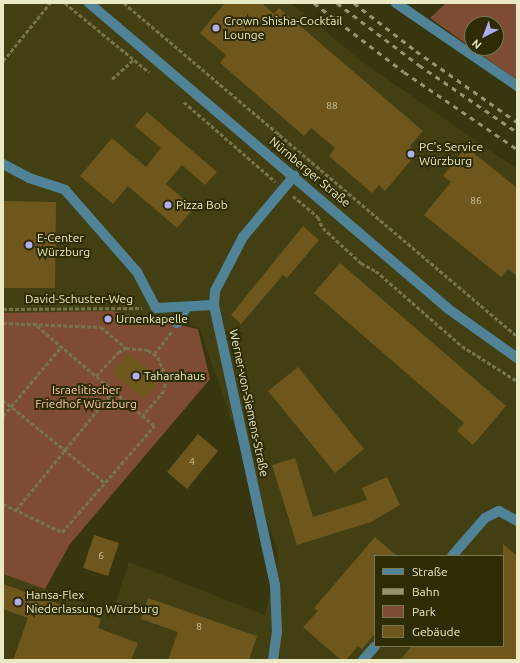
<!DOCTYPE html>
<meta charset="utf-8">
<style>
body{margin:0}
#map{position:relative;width:520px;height:663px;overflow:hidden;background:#38360e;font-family:Ubuntu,sans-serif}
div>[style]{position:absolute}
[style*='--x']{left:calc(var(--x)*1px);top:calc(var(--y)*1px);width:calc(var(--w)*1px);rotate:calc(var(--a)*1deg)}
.built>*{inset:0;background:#424012}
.green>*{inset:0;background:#7e4c33}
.building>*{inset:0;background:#6e571c}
.path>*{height:2.5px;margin-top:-1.25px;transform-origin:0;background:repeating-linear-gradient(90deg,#75744d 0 4px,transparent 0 6px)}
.minor>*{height:10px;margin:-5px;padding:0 5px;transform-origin:5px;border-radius:5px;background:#508398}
.rail>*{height:3px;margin-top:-1.5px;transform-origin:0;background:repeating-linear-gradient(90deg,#95946d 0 5px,transparent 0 10px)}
.dots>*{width:11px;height:11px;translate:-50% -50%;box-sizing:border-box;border:2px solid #2e2c02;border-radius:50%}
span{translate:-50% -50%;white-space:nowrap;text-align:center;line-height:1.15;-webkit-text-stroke:4px #2e2c02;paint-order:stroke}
.number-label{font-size:10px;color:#cac49a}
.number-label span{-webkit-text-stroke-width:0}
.poi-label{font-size:12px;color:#e9e9c4}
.left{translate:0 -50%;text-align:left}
.street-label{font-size:12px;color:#e9e9c4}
.park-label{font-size:12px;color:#fcc9b1}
.frame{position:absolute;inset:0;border:4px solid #e9e9c4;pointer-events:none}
.legend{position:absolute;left:374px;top:555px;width:130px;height:92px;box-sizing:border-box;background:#2e2c02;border:1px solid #797850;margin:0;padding:5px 7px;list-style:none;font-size:12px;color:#e9e9c4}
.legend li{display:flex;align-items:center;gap:8px;height:20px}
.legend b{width:20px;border:1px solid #797850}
.north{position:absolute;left:464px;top:16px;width:40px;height:40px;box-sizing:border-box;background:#2e2c02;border:1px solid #797850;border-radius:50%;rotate:222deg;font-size:11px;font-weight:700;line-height:16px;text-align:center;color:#e9e9c4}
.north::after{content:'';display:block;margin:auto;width:14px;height:18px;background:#b2adf9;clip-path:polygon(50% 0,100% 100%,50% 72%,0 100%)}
</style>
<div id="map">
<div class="built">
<i style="clip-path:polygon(evenodd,3px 3px,291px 3px,361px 61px,517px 169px,517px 660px,3px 660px,3px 574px,112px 613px,129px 562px,265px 615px,279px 554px,199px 327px,159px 317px,3px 313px,3px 3px,375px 556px,503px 556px,503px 646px,375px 646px,375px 556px)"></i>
</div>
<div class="green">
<i style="clip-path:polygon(446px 3px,517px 3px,517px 80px,472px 48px,496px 48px,496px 24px,472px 24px,472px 48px,430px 18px)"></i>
<i style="clip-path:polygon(112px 311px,198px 329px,210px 379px,70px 544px,45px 589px,3px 574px,3px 313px)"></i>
</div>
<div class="building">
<i style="clip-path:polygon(225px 3px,262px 3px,274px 14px,279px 8px,423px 131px,410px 146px,417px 153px,385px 191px,379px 185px,372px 193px,329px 156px,335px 148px,311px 128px,304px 136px,220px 63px,226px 55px,200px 33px)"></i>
<i style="clip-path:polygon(147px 112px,217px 172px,205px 185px,182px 165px,166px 184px,194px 208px,177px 228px,128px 186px,113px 204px,80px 176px,112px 138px,146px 167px,161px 148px,135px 126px)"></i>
<i style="clip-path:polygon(466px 147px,517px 188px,517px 276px,508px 269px,501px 277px,424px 215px,451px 182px,443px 176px)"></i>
<i style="clip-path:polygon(3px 201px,56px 202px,55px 288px,3px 288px)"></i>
<i style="clip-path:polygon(303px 226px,319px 240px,287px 278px,283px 275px,241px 324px,231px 315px)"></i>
<i style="clip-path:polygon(340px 263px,506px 406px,473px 445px,457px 431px,464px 423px,314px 293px)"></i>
<i style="clip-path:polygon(129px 353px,161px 379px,144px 400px,112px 373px)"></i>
<i style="clip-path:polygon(298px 367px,364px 449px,335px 473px,268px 391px)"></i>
<i style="clip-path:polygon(198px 434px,218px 451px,187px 489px,167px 472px)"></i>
<i style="clip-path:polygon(295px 458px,313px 517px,367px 500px,362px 488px,387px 477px,400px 505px,371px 522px,297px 545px,272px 465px)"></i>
<i style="clip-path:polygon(94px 535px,119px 543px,108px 576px,83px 568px)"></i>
<i style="clip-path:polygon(375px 537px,397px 556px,375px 556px,375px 634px,362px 649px,358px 646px,346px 660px,341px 660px,303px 627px,318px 611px,314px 608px)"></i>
<i style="clip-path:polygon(503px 544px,517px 556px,517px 660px,400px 660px,412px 646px,503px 646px)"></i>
<i style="clip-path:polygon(3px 584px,101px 619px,98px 628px,138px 643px,131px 660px,13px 660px,28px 618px,3px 609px)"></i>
<i style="clip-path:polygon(148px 598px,257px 636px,249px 660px,168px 660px,178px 632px,141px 619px)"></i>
</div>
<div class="path">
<i style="--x:65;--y:3;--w:109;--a:39.4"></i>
<i style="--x:124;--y:3;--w:515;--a:40.28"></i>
<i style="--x:3;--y:61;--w:75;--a:-51"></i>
<i style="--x:112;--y:79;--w:28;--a:-42"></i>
<i style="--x:184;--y:102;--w:121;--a:41"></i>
<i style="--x:270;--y:143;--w:14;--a:-51"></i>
<i style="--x:293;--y:196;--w:33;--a:40"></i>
<i style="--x:318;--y:217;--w:12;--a:66"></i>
<i style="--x:323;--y:228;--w:52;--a:42.6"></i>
<i style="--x:361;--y:263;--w:17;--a:28"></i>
<i style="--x:376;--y:271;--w:114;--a:41.1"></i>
<i style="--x:462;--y:346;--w:65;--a:32.5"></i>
<i style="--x:3;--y:309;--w:139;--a:-0.4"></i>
<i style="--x:3;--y:323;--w:98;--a:2.3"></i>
<i style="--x:101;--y:327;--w:33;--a:40"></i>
<i style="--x:154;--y:354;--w:28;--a:-52"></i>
<i style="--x:96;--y:376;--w:33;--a:-47"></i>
<i style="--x:118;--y:352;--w:9;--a:-27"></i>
<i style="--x:126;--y:348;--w:22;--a:5"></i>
<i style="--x:148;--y:350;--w:12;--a:35"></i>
<i style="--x:158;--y:357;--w:23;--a:67"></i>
<i style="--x:167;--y:378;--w:13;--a:103"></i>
<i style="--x:164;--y:391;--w:33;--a:130"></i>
<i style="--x:3;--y:400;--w:132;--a:39.1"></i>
<i style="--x:3;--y:416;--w:90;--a:-50"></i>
<i style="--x:3;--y:504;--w:65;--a:25.4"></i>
<i style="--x:62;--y:532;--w:140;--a:-49"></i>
<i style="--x:154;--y:426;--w:159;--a:-139.6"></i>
<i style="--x:16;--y:510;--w:154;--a:-50.8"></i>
</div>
<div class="minor">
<i style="--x:89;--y:3;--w:470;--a:40.4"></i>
<i style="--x:447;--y:308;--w:86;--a:35.5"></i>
<i style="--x:396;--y:3;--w:147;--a:34.4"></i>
<i style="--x:3;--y:164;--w:30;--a:28"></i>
<i style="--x:29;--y:178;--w:38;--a:18"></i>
<i style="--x:65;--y:190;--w:109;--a:48.7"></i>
<i style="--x:137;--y:272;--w:41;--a:62.2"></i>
<i style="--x:156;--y:308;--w:58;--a:-3"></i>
<i style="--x:177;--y:323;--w:17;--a:-59"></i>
<i style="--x:452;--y:556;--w:50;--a:-49"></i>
<i style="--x:485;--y:518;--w:16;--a:-27"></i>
<i style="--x:499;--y:511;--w:21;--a:29"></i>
<i style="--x:273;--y:660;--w:28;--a:-82"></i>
<i style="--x:277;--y:632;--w:47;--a:-92.4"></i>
<i style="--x:275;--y:585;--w:287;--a:-102.3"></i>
<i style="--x:214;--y:305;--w:14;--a:-86"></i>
<i style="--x:215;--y:291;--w:61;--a:-62.6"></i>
<i style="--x:243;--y:237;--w:80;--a:-50.1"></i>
<i style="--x:363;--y:660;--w:18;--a:-49"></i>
</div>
<div class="rail">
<i style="--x:314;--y:3;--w:113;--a:37.5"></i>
<i style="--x:404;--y:72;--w:137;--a:34.3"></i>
<i style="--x:337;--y:3;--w:103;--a:37.1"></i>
<i style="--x:419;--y:65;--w:119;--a:34.4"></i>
<i style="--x:354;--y:3;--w:78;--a:37.7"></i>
<i style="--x:416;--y:51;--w:123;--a:35.1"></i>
</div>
<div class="dots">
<i style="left:216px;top:28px;background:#b2adf9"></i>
<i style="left:411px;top:154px;background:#b2adf9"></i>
<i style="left:168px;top:205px;background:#b2adf9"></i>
<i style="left:29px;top:245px;background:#b2adf9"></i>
<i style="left:108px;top:319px;background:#b2adf9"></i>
<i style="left:136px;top:376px;background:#b2adf9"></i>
<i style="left:18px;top:602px;background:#b2adf9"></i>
</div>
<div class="number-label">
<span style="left:332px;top:106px">88</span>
<span style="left:476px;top:201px">86</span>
<span style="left:192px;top:462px">4</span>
<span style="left:101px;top:556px">6</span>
<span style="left:199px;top:627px">8</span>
</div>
<div class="poi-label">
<span class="left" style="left:224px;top:28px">Crown Shisha-Cocktail<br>Lounge</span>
<span class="left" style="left:419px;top:154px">PC's Service<br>Würzburg</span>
<span class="left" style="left:176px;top:205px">Pizza Bob</span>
<span class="left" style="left:37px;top:245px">E-Center<br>Würzburg</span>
<span class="left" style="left:116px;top:319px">Urnenkapelle</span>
<span class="left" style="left:144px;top:376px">Taharahaus</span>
<span class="left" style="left:26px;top:602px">Hansa-Flex<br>Niederlassung Würzburg</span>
</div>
<div class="street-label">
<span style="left:310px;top:172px;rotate:40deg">Nürnberger Straße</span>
<span style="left:79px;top:299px">David-Schuster-Weg</span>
<span style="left:249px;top:403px;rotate:78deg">Werner-von-Siemens-Straße</span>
</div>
<div class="park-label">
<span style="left:86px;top:397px">Israelitischer<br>Friedhof Würzburg</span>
</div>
<div class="frame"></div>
<ul class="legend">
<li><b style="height:5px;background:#508398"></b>Straße</li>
<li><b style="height:5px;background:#95946d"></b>Bahn</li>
<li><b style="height:11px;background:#7e4c33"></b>Park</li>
<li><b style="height:11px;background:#6e571c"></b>Gebäude</li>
</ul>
<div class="north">N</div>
</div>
